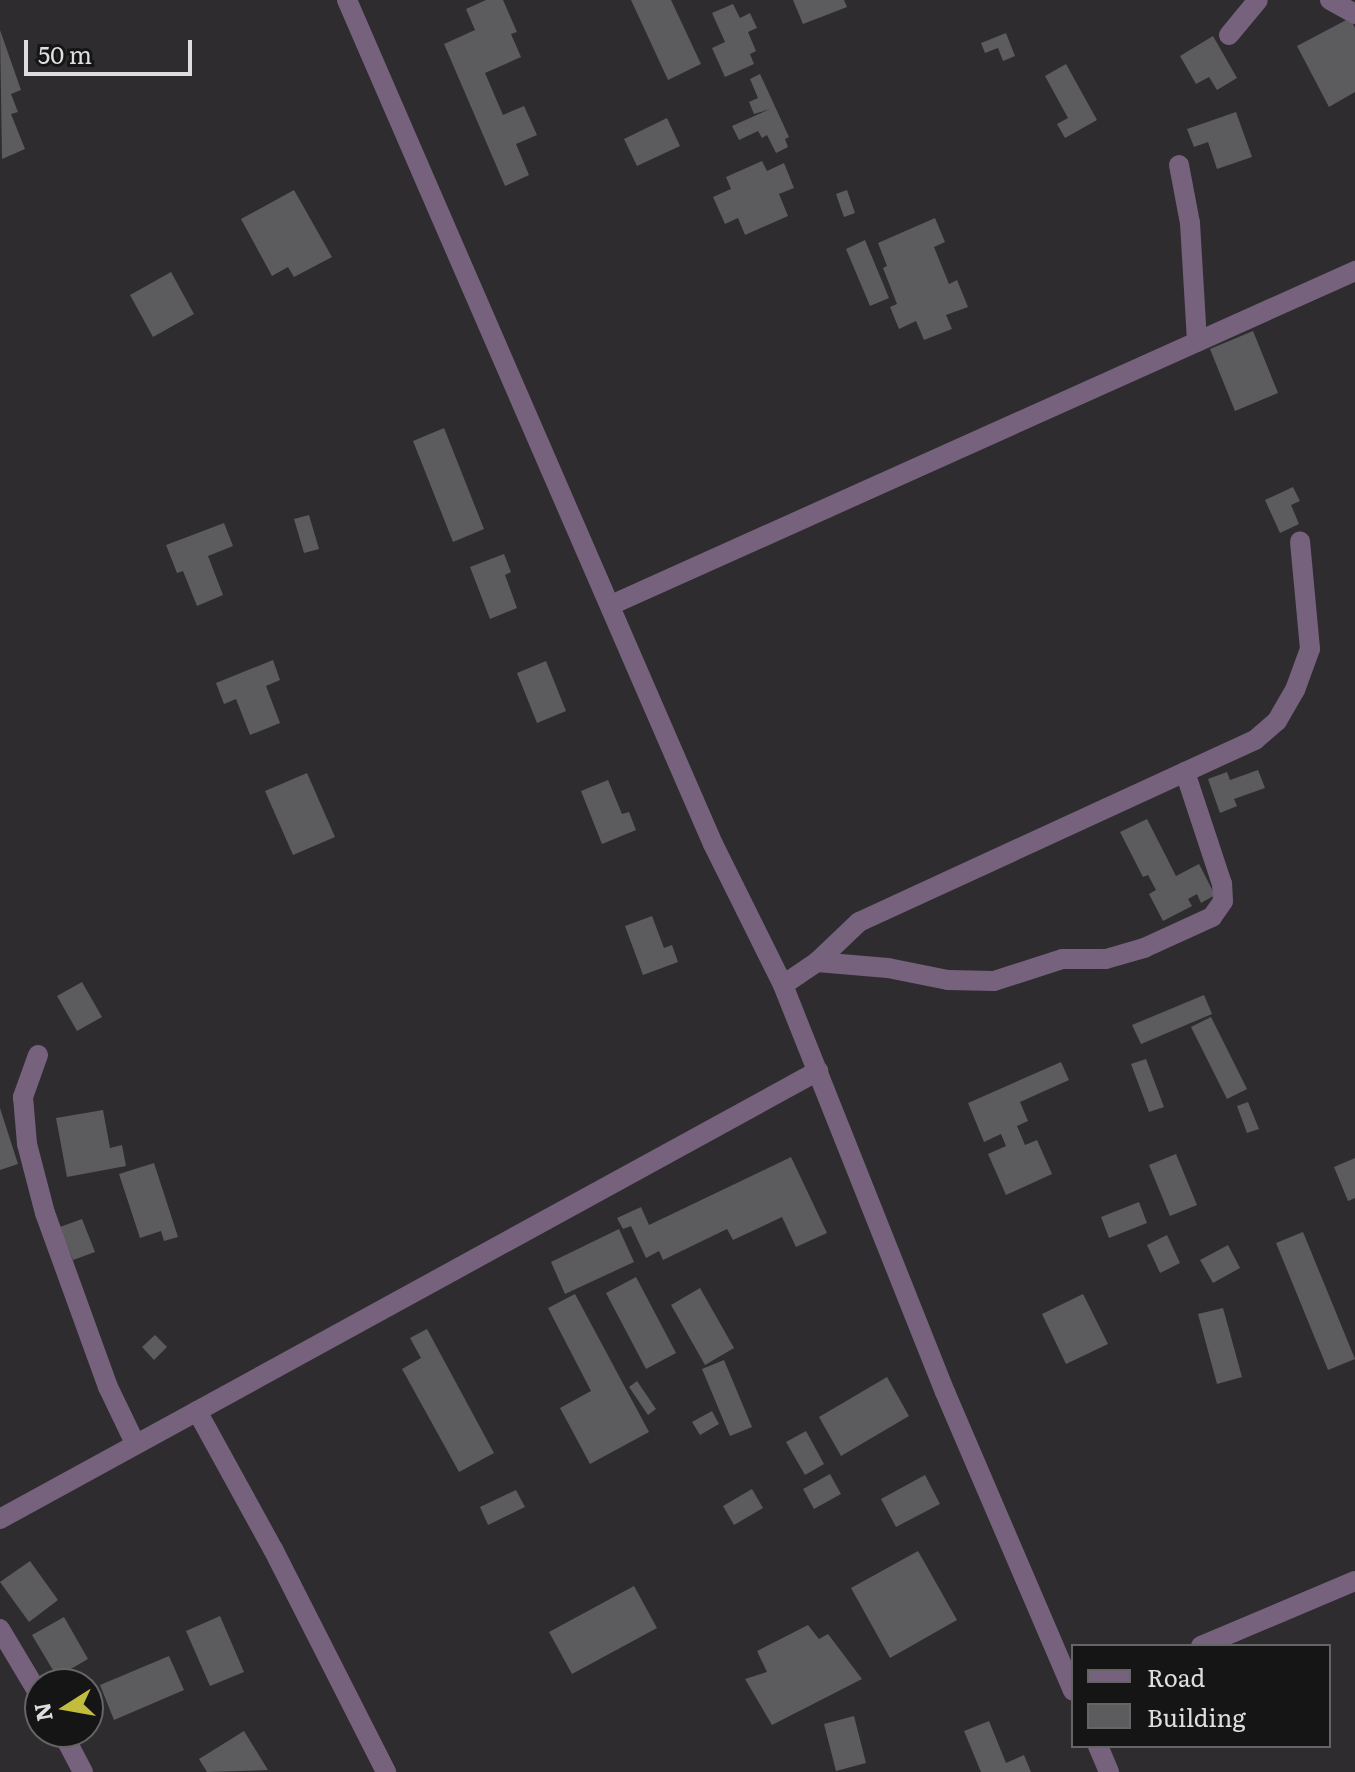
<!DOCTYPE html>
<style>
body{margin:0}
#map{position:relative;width:1355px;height:1772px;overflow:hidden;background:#2e2c2f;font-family:Literata,serif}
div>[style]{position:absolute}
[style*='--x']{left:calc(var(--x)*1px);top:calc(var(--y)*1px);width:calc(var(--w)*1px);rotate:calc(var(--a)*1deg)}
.building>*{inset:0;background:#5c5b5d}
.minor>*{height:20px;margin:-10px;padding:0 10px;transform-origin:10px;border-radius:10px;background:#76627d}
span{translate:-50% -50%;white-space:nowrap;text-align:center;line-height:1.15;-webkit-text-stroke:7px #161516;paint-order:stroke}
.legend{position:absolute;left:1071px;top:1644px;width:260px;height:104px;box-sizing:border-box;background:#161516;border:2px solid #666566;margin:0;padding:10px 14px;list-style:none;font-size:24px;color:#dedddf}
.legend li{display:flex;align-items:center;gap:16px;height:40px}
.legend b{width:40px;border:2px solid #666566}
.north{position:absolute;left:24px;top:1668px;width:80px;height:80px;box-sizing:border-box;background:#161516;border:2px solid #666566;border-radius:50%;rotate:259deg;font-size:22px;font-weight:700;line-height:32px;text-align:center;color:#dedddf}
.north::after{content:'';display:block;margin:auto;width:28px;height:36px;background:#c3bd3e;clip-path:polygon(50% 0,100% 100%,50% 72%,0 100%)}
.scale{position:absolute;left:24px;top:40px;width:168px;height:36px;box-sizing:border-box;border:4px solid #dedddf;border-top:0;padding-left:10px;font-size:24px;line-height:28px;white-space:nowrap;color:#dedddf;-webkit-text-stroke:6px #161516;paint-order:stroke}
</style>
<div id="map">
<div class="building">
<i style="clip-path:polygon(486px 0,503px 0,517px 32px,511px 34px,521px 57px,485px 73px,503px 115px,524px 106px,537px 135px,516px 144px,529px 175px,505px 186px,444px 44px,475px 30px,466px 9px)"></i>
<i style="clip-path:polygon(631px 0,671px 0,701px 64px,668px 80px)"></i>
<i style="clip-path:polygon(793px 0,844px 0,847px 7px,803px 24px)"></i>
<i style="clip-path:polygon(733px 4px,740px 18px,750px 13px,757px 28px,748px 32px,756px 51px,750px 54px,754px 64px,725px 77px,712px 48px,725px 42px,712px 13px)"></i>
<i style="clip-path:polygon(1350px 18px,1355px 28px,1355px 92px,1329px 107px,1297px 46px)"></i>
<i style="clip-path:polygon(0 30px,21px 90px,11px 94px,18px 112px,11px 114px,25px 149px,2px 159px)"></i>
<i style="clip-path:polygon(1006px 33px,1015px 56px,1003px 61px,998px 48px,985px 53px,981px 43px)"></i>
<i style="clip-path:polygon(1213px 36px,1237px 78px,1217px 90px,1209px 77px,1196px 84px,1180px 56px)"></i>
<i style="clip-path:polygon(1066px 64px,1097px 120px,1065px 138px,1057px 124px,1068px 118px,1045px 76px)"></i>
<i style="clip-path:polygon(760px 74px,789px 137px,785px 139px,788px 147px,776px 153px,767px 135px,762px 138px,758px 131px,739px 140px,732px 126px,770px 109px,754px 114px,749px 102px,758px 98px,750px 79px)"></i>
<i style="clip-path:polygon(1236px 112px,1252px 157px,1217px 169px,1208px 142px,1194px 147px,1187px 129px)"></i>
<i style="clip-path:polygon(667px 118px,680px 146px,637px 166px,624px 139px)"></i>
<i style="clip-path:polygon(762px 161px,767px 171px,784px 163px,794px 188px,779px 194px,788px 216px,745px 235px,738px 218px,725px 224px,713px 197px,731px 189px,726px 177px)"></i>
<i style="clip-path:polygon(294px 190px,332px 257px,294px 277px,288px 267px,272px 276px,241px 219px)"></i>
<i style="clip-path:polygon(847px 190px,855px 213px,844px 217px,836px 194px)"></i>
<i style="clip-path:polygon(935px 218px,945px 242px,934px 247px,949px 284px,957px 280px,968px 307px,946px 315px,952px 329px,924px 340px,916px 321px,899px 329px,890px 307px,897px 304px,883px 268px,887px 266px,878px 243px)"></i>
<i style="clip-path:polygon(865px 240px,889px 298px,870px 306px,846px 249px)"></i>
<i style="clip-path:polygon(171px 272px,194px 314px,153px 337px,130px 295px)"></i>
<i style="clip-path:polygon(1253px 331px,1278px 393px,1235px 411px,1210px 349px)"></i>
<i style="clip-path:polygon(444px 428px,484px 529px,453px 542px,413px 441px)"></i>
<i style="clip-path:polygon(1293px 487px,1300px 501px,1291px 505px,1299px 524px,1280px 533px,1265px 500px)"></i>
<i style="clip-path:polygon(309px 515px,319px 549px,304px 553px,294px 519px)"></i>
<i style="clip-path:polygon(224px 523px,233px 546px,208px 556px,223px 595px,197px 606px,183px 571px,177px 573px,166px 545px)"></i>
<i style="clip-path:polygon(504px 554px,511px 572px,505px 575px,517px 608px,490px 619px,470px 567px)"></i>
<i style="clip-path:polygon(273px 660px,280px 680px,266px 686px,280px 723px,250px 735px,236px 699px,224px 704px,216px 683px)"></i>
<i style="clip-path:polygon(546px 661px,566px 711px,537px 723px,517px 673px)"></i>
<i style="clip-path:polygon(1258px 770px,1265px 788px,1234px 799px,1237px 806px,1220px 813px,1208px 779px,1227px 772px,1230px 780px)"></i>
<i style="clip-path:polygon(307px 773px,335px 837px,293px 855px,265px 791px)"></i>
<i style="clip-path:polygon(608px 780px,622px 814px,629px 812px,636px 830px,602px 844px,581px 791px)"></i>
<i style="clip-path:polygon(1147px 819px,1176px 876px,1199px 864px,1215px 895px,1201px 903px,1197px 894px,1188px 899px,1192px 906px,1163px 921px,1149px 894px,1156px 890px,1148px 875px,1143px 877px,1120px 832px)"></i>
<i style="clip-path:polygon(652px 916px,664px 948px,672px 945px,678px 962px,643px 975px,625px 926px)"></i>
<i style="clip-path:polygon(82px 982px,102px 1017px,77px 1031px,57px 996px)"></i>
<i style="clip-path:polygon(1204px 995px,1212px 1014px,1141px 1044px,1132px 1025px)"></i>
<i style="clip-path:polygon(1211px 1017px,1247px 1089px,1227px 1099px,1191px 1027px)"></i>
<i style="clip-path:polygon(1146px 1059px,1164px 1107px,1149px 1112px,1131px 1064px)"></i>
<i style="clip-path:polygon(1061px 1062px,1069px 1080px,1020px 1102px,1028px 1121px,1017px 1126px,1025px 1145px,1037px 1140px,1052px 1174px,1006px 1195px,988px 1154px,1006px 1146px,1001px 1134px,984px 1142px,968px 1103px)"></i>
<i style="clip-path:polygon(1248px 1102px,1259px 1129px,1247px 1133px,1237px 1106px)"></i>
<i style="clip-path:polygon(0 1108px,18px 1164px,0 1170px)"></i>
<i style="clip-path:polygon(103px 1110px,110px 1148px,122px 1145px,126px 1166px,67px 1177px,56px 1118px)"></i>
<i style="clip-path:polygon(1176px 1154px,1197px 1205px,1170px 1216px,1149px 1165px)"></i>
<i style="clip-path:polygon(791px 1157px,827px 1233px,796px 1247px,782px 1217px,733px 1240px,727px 1229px,663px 1260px,659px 1251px,646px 1258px,631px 1226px,623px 1229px,617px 1218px,641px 1207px,649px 1225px)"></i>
<i style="clip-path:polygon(1355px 1158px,1355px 1198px,1348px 1201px,1334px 1167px)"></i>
<i style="clip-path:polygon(154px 1163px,178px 1237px,164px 1241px,161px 1231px,140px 1238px,119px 1174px)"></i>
<i style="clip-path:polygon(1139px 1202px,1147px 1223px,1109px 1238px,1101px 1217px)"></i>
<i style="clip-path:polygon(82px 1219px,95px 1252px,73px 1260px,60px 1227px)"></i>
<i style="clip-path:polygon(619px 1229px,634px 1262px,565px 1294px,551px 1262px)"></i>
<i style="clip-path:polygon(1303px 1232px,1355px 1359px,1328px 1370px,1276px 1243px)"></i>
<i style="clip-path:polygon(1167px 1235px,1180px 1263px,1160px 1273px,1147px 1245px)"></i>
<i style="clip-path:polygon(1228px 1245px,1240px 1268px,1213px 1283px,1200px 1260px)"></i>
<i style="clip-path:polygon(636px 1277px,676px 1353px,646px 1369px,606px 1293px)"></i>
<i style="clip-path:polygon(700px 1288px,734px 1348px,705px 1365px,671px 1305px)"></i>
<i style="clip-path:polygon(575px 1294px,649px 1432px,590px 1464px,560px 1408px,591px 1391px,548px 1308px)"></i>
<i style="clip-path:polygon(1083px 1294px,1108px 1344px,1066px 1364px,1042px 1314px)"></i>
<i style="clip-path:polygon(1223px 1308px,1242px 1377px,1217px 1384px,1198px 1314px)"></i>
<i style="clip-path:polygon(427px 1329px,494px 1453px,459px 1472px,402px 1369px,421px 1358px,410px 1338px)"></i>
<i style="clip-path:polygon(155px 1335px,167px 1347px,154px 1360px,142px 1347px)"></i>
<i style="clip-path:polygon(724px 1360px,752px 1427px,730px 1436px,702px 1369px)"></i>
<i style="clip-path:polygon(887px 1377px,909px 1416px,841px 1456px,819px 1417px)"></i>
<i style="clip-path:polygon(637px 1381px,656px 1409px,648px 1415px,629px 1387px)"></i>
<i style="clip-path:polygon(712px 1411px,719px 1424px,700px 1435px,692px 1422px)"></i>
<i style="clip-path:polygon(806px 1431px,824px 1464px,805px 1475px,786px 1442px)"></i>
<i style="clip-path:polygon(830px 1474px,841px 1494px,814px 1509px,803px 1489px)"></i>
<i style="clip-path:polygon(925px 1475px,940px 1504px,896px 1527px,881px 1499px)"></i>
<i style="clip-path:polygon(752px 1489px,763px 1508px,734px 1525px,723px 1506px)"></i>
<i style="clip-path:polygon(516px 1490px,525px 1507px,488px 1525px,480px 1507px)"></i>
<i style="clip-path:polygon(918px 1551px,957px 1620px,890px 1658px,851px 1588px)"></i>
<i style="clip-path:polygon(30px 1561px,58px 1600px,29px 1622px,0 1582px)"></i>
<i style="clip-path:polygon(634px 1586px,657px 1628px,572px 1674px,549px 1632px)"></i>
<i style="clip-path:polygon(220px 1616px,244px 1672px,210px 1686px,186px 1631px)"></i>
<i style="clip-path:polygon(64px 1617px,88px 1659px,57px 1677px,32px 1635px)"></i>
<i style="clip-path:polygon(808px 1625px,819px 1639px,828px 1634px,862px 1679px,772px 1725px,745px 1679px,767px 1672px,757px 1651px)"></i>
<i style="clip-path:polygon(169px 1656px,184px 1690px,114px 1720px,100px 1685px)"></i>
<i style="clip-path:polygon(854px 1716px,866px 1763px,836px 1771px,824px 1724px)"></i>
<i style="clip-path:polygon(989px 1721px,1006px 1763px,1024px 1755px,1031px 1772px,981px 1772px,964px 1731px)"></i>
<i style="clip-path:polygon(244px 1731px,268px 1770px,207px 1772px,199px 1759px)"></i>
</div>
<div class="minor">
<i style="--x:347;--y:0;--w:920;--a:66.56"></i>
<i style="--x:713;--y:844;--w:157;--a:63.6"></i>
<i style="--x:783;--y:985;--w:438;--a:68.3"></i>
<i style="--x:945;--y:1392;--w:325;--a:66.8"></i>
<i style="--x:1330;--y:0;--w:29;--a:29"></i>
<i style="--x:1229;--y:35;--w:45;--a:-50.4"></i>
<i style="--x:1179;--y:165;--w:59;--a:79.3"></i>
<i style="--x:1190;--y:223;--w:119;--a:86.6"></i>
<i style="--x:611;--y:605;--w:816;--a:-24.18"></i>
<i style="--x:817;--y:962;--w:71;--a:4.8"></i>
<i style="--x:888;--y:968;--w:61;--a:11.3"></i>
<i style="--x:948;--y:980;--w:46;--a:1.2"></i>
<i style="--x:994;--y:981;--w:71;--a:-17.9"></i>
<i style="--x:1062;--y:959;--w:44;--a:0"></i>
<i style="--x:1106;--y:959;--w:40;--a:-16"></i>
<i style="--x:1144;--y:948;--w:75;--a:-24.5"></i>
<i style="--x:1212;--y:917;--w:19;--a:-55"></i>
<i style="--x:1223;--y:901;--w:17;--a:-93"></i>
<i style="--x:1222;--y:884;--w:118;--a:-108.3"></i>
<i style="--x:783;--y:985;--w:41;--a:-34.1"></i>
<i style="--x:817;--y:962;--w:58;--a:-43.6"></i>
<i style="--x:859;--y:922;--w:436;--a:-24.7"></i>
<i style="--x:1255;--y:740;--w:29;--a:-41"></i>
<i style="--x:1277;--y:721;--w:36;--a:-60"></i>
<i style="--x:1295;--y:690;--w:44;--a:-69.9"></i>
<i style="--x:1310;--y:649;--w:108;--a:-95.3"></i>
<i style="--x:38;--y:1055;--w:45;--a:109.7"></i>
<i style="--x:23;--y:1097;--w:47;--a:85.1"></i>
<i style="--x:27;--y:1144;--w:71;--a:75.4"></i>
<i style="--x:45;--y:1213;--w:185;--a:70.1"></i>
<i style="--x:108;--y:1387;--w:62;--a:64.3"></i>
<i style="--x:197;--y:1411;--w:158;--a:61.2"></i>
<i style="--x:273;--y:1549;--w:250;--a:63.1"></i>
<i style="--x:0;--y:1519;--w:933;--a:-28.71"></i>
<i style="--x:0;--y:1629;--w:78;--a:59.2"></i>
<i style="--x:1201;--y:1646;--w:167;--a:-22.9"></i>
<i style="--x:62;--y:1732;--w:45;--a:62.3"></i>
<i style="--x:1098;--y:1746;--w:28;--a:67"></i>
</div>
<ul class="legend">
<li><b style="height:10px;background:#76627d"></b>Road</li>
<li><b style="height:22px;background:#5c5b5d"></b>Building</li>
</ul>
<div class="north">N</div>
<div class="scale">50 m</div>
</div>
